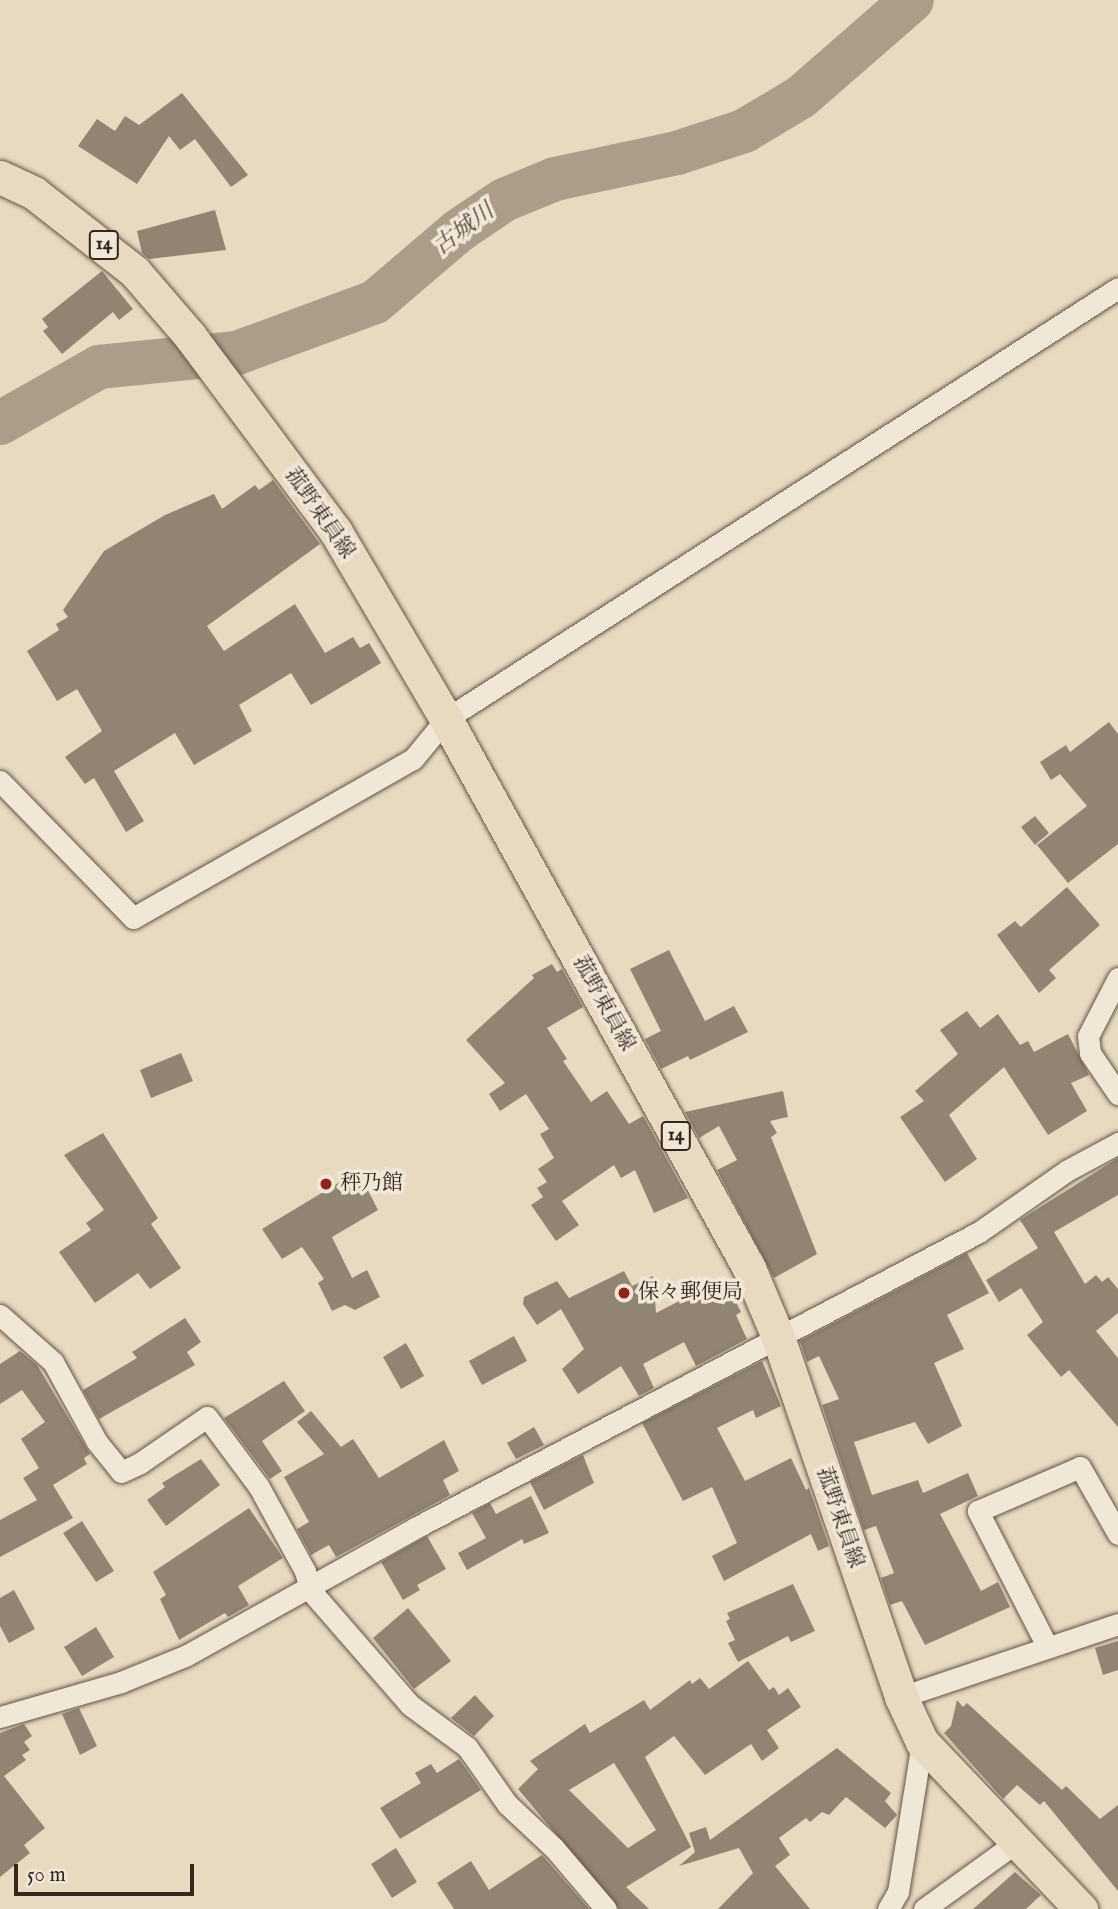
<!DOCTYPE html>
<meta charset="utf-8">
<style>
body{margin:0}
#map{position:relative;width:1118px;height:1909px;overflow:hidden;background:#e8dac1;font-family:"IM FELL English","Noto Serif JP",serif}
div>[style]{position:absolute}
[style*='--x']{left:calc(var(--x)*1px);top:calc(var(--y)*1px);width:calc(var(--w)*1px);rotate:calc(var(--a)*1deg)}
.river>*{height:44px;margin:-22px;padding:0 22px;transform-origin:22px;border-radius:22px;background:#ab9d89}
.building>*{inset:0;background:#928472}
.roads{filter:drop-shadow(0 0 2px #625345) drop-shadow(0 0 2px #625345)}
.minor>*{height:21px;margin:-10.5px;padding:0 10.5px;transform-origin:10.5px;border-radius:10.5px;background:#f0e7d7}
.primary>*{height:33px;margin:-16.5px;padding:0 16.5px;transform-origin:16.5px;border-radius:16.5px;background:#e8dac1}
.dots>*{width:19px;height:19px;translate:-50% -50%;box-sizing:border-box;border:4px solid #f0e7d7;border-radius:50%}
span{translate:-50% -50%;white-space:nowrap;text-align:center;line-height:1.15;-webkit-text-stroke:7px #f0e7d7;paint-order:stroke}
.shield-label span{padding:2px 5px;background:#f0e7d7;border:2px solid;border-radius:5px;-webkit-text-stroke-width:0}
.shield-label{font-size:19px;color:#35261c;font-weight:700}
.street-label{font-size:21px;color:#35261c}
.poi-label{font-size:21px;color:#35261c}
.left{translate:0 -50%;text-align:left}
.water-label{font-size:23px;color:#584a3d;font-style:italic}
.scale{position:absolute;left:14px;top:1864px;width:180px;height:32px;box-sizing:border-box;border:4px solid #35261c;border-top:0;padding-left:9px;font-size:21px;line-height:24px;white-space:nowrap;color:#35261c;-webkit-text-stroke:5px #f0e7d7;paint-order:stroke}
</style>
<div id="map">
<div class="river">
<i style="--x:0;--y:423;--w:114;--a:-29.5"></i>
<i style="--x:99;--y:367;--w:139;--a:-5.8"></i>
<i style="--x:237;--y:353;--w:147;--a:-20.3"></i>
<i style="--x:375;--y:302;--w:109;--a:-40.5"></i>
<i style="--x:458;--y:231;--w:55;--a:-34"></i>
<i style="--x:504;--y:200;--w:55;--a:-22.4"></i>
<i style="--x:555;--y:179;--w:125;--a:-12"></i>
<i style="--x:677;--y:153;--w:71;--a:-18.2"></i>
<i style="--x:744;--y:131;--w:66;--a:-30.8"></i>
<i style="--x:801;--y:97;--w:147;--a:-41.1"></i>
</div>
<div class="building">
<i style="clip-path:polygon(182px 93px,248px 175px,231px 187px,195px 139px,180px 150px,169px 136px,137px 184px,78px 146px,97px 119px,115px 131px,125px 116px,139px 125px)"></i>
<i style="clip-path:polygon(215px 210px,226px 250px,149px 259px,142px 253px,137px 231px)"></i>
<i style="clip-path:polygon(102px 271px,133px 309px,119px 320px,113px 312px,62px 354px,43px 331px,48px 327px,42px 319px)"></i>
<i style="clip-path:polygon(273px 480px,320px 544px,207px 626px,224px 651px,295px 604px,325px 653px,353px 637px,360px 648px,369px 643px,381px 663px,311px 705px,291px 673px,239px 705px,252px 731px,194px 765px,175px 733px,114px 771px,144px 821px,126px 832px,94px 778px,85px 784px,65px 757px,102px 731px,77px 689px,57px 701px,27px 651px,59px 630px,56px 624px,68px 617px,63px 610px,104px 551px,165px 515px,214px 494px,222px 509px,255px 485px,259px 490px)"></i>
<i style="clip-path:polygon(1109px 722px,1118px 734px,1118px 844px,1068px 883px,1037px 845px,1087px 806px,1060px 774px,1051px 780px,1040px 762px,1066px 745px,1070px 752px)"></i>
<i style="clip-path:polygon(1035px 816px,1049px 833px,1035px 845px,1021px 827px)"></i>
<i style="clip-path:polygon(1067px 887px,1100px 925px,1049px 970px,1056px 978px,1039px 993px,997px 935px,1015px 921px,1021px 927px)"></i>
<i style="clip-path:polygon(669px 950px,705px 1021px,734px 1006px,748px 1032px,690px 1060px,688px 1056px,661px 1069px,645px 1039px,661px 1031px,630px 969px)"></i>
<i style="clip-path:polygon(552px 964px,557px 972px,562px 969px,583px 1007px,547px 1028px,567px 1059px,563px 1061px,591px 1102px,607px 1091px,629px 1124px,643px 1116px,688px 1198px,654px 1213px,635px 1170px,621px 1178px,614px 1165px,562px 1201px,579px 1225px,556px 1241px,531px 1205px,543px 1197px,537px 1188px,547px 1182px,538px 1169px,554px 1158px,540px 1134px,549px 1129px,526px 1094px,500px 1111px,489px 1094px,505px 1083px,466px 1040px,534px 978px,532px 975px)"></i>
<i style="clip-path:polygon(967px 1011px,980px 1028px,998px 1014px,1020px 1045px,1028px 1041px,1034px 1052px,1068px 1034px,1089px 1075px,1071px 1083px,1087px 1111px,1048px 1135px,1004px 1067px,949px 1115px,977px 1159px,945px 1182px,900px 1117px,924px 1101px,915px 1091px,958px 1054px,940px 1030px)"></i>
<i style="clip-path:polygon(181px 1053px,193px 1081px,151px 1098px,140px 1070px)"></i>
<i style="clip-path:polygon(783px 1091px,788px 1117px,770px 1121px,777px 1133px,771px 1137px,817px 1254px,774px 1278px,717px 1170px,737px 1160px,719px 1126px,699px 1138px,685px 1112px)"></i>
<i style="clip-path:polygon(103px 1133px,158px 1218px,151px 1224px,181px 1268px,150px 1289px,138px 1273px,95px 1303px,59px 1252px,91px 1230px,86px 1223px,104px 1210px,64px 1155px)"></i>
<i style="clip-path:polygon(1118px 1158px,1118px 1195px,1054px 1232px,1085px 1284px,1096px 1275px,1102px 1282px,1108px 1277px,1118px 1289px,1118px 1313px,1096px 1331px,1118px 1358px,1118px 1427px,1069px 1370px,1061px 1377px,1027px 1335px,1043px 1322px,1021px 1288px,999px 1302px,986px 1280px,1038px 1248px,1020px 1220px)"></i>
<i style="clip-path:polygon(358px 1171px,378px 1210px,332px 1237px,352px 1278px,367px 1270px,380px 1297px,355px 1310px,345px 1305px,332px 1311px,318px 1283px,324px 1279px,302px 1247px,282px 1259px,262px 1229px)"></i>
<i style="clip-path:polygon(967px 1253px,989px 1293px,947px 1315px,964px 1349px,934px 1363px,962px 1426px,928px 1444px,915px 1422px,854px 1442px,872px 1495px,918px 1480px,923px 1493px,968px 1473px,978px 1496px,940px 1514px,981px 1591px,998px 1582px,1010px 1607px,925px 1645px,902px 1601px,890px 1605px,881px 1578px,894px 1573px,876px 1526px,864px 1530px,822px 1405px,839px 1399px,819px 1356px,807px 1362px,800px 1341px)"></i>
<i style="clip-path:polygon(624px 1271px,632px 1286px,653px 1276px,656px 1313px,724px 1278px,741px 1312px,736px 1315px,747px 1339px,696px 1366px,684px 1342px,643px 1364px,654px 1388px,639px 1396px,621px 1366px,578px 1394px,562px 1369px,584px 1349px,561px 1309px,537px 1325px,523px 1304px,524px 1297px,557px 1281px,569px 1298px)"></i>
<i style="clip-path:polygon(185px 1318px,201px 1342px,187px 1352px,195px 1365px,99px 1419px,83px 1390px,137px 1358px,132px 1352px)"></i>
<i style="clip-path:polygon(514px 1336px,527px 1361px,482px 1385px,469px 1361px)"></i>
<i style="clip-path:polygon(406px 1343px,424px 1376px,401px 1389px,383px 1357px)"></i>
<i style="clip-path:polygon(20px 1351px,37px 1365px,90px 1454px,84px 1458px,87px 1464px,53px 1485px,73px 1518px,0 1557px,0 1520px,37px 1500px,23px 1478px,39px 1468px,21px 1439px,45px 1422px,22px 1390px,0 1404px,0 1364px)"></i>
<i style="clip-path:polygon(762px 1361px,781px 1406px,756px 1418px,753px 1410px,717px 1428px,745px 1481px,791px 1458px,806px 1490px,809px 1488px,829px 1546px,818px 1551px,811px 1534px,724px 1581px,712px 1556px,737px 1543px,712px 1487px,683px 1501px,642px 1423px)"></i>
<i style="clip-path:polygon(284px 1381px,305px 1411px,262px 1441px,282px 1471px,270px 1479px,224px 1418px)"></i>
<i style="clip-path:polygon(311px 1411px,341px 1447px,353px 1439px,379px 1478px,444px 1440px,459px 1471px,443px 1480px,450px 1495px,336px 1557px,329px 1545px,311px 1555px,297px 1529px,309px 1522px,284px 1477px,324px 1454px,297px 1422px)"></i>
<i style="clip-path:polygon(534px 1427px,544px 1445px,516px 1459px,507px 1443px)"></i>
<i style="clip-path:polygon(583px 1455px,594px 1483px,544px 1510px,530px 1482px)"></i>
<i style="clip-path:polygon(201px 1459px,220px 1485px,166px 1526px,147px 1500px,165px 1487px,162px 1483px)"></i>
<i style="clip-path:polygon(531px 1496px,549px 1533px,524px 1544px,522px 1539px,467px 1570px,458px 1553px,486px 1538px,472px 1513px,490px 1503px,496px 1514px)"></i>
<i style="clip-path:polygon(249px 1508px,283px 1558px,238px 1586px,249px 1605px,228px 1617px,225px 1613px,179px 1640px,160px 1599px,166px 1595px,153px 1572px)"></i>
<i style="clip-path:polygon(82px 1521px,114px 1571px,96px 1582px,63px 1533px)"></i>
<i style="clip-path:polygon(427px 1536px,446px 1569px,417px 1585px,420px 1590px,403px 1600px,381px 1562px)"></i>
<i style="clip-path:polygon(793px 1584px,815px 1631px,791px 1642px,788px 1636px,738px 1662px,728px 1643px,735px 1640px,726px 1621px,730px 1619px,727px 1613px)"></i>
<i style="clip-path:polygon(14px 1590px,35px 1629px,9px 1643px,0 1626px,0 1598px)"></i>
<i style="clip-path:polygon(408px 1608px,451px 1661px,414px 1689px,373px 1638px)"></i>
<i style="clip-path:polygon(96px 1627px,114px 1657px,82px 1676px,64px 1647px)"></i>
<i style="clip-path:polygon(1118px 1641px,1118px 1670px,1103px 1675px,1095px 1648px)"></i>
<i style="clip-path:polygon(evenodd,748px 1661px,769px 1690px,774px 1687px,779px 1695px,788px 1688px,801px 1707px,767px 1730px,779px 1748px,762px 1761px,751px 1744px,705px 1775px,674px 1736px,645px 1757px,691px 1847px,626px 1887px,649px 1909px,619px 1909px,518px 1789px,538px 1769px,530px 1761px,585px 1724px,590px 1733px,644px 1700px,650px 1710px,690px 1680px,692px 1684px,700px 1678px,709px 1689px,748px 1661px,614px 1763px,656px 1830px,628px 1848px,569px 1790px,614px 1763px)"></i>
<i style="clip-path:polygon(475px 1695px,494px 1716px,474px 1736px,451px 1718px)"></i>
<i style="clip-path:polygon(957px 1700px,963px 1707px,967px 1703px,1062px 1790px,1066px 1786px,1100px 1819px,1118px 1805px,1118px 1891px,1044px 1801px,1040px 1805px,1017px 1785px,1003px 1799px,944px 1733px,951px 1726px)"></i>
<i style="clip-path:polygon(79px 1708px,97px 1746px,80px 1755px,62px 1714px)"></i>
<i style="clip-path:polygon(24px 1724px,32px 1736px,24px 1742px,30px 1750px,22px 1755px,26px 1760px,4px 1776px,45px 1828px,24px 1845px,30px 1853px,0 1877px,0 1733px)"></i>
<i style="clip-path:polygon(837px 1748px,891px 1793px,885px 1801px,897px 1815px,885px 1828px,846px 1797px,829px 1815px,822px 1812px,810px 1822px,806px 1818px,779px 1838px,790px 1855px,775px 1866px,810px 1909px,718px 1909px,753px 1873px,739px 1848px,679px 1866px,695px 1852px,689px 1833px,706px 1827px,710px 1840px)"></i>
<i style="clip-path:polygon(459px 1759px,481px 1790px,400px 1839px,380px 1808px,421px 1783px,415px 1773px,431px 1764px,437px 1773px)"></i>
<i style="clip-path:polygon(396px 1848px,417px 1882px,392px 1898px,371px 1864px)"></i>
<i style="clip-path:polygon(542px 1855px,589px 1909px,454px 1909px,437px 1883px,471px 1861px,489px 1890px)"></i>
<i style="clip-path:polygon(1015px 1872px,1041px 1895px,1026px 1909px,973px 1909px)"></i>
</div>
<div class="roads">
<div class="minor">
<i style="--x:0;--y:781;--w:191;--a:45.8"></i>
<i style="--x:133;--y:918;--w:322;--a:-29.6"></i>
<i style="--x:413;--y:759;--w:52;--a:-50.5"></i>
<i style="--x:446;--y:719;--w:798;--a:-32.67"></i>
<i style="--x:1118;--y:978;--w:65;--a:117.3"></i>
<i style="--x:1088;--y:1036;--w:17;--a:83"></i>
<i style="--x:1090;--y:1053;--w:50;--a:55.7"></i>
<i style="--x:0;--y:1315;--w:71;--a:41.6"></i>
<i style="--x:53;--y:1362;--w:91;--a:61.2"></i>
<i style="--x:97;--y:1442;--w:38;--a:51"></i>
<i style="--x:121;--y:1472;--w:21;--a:-25"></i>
<i style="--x:140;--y:1463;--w:81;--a:-34.5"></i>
<i style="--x:207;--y:1417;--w:87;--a:53.4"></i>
<i style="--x:259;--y:1487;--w:96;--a:61.3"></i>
<i style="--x:305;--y:1571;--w:20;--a:75"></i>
<i style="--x:310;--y:1590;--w:152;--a:49"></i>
<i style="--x:410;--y:1705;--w:71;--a:36.4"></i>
<i style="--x:467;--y:1747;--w:70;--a:54.9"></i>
<i style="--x:507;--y:1804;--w:64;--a:43.1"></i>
<i style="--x:554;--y:1848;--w:80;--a:49.6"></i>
<i style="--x:1047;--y:1646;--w:152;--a:-117.1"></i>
<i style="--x:978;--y:1511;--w:111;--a:-23.3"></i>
<i style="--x:1080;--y:1467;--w:77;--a:60.4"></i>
<i style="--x:901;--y:1697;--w:229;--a:-18.6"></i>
<i style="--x:0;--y:1717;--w:126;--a:-16.1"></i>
<i style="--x:121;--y:1682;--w:71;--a:-22.2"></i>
<i style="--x:187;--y:1655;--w:261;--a:-29.1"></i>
<i style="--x:415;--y:1528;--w:637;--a:-27.69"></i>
<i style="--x:979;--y:1232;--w:108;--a:-34.9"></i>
<i style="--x:1068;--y:1170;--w:57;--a:-28.4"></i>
<i style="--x:888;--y:1909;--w:20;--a:-60"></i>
<i style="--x:898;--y:1892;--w:152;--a:-80.9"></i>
<i style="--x:924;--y:1909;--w:116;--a:-35.9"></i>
</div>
<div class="primary">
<i style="--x:0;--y:177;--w:38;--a:25"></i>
<i style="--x:34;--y:193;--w:128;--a:38"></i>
<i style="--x:135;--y:272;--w:84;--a:49.3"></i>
<i style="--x:190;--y:336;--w:244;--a:53.3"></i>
<i style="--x:336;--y:532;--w:217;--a:59.5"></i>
<i style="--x:446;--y:719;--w:627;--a:61.11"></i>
<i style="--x:749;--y:1268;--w:75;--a:67.2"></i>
<i style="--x:778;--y:1337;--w:380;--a:71.1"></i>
<i style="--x:901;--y:1697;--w:50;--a:65"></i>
<i style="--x:922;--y:1742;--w:231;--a:46.4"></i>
</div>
</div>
<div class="dots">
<i style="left:326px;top:1184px;background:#8f2418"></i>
<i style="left:624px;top:1293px;background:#8f2418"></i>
</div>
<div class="shield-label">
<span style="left:104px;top:245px">14</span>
<span style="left:676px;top:1136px">14</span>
</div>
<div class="street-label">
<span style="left:319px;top:514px;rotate:55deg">菰野東員線</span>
<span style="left:603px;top:1004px;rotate:61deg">菰野東員線</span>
<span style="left:839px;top:1518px;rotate:71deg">菰野東員線</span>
</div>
<div class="poi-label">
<span class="left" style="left:340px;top:1184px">秤乃館</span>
<span class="left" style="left:638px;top:1293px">保々郵便局</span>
</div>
<div class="water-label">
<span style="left:464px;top:230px;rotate:-37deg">古城川</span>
</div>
<div class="scale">50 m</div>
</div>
